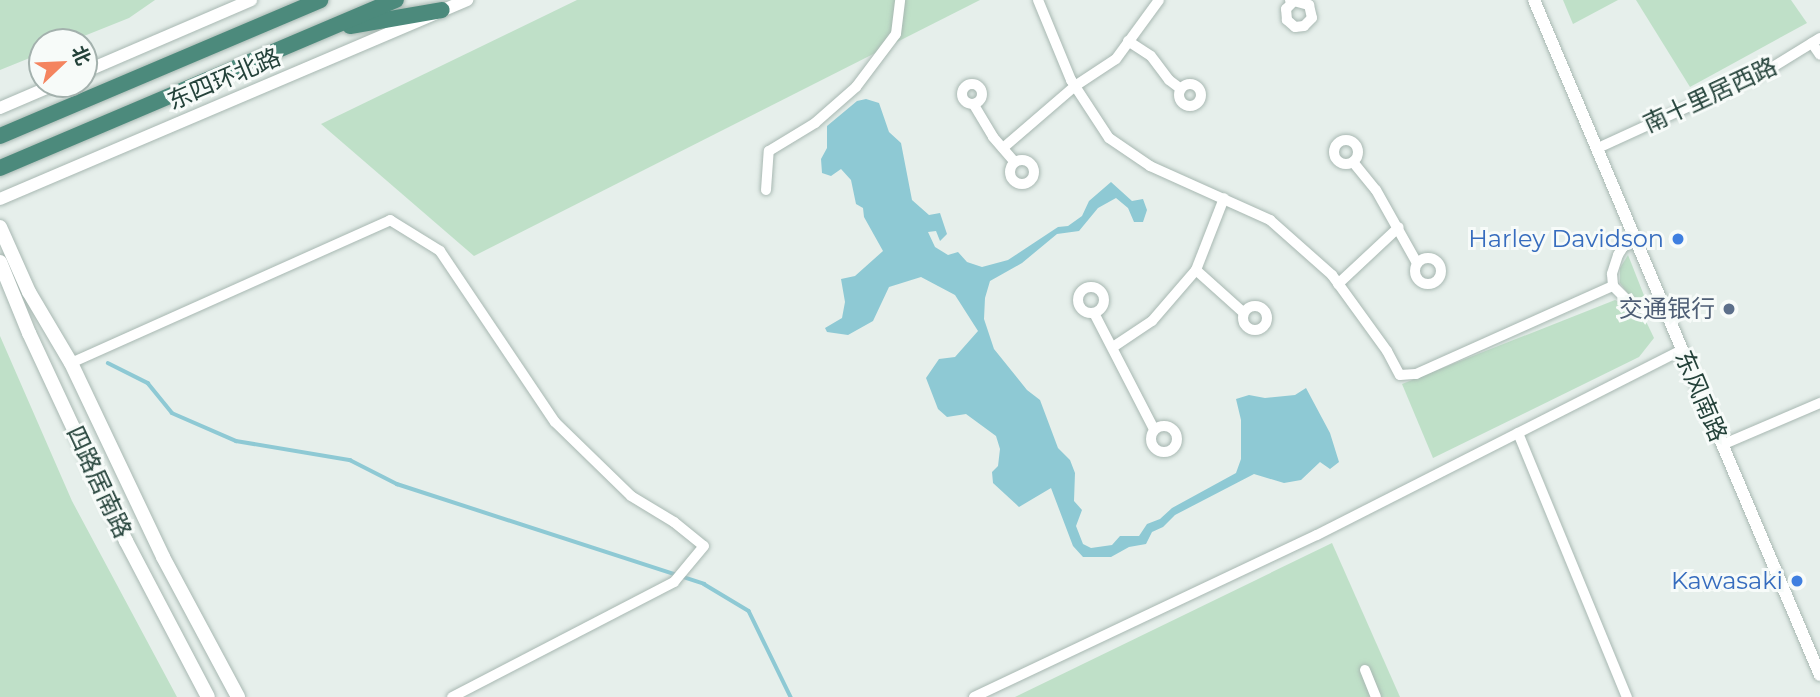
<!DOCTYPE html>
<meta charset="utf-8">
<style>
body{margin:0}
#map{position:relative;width:1820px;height:697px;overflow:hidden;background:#e6efeb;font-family:Montserrat,"Noto Sans SC",sans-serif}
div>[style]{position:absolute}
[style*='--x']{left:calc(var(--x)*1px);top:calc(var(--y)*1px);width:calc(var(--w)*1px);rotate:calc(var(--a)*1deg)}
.green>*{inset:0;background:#bfe0c8}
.water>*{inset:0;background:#8ec9d4}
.stream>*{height:3.5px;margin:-1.75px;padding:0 1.75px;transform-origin:1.75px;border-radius:1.75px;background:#8ec9d4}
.roads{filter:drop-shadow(0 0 2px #a8b8b2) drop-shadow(0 0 2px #a8b8b2)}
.minor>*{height:10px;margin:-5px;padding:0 5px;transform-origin:5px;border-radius:5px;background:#fff}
.minor>.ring{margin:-5px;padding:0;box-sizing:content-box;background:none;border:10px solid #fff;border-radius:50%}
.tertiary>*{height:12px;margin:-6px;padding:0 6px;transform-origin:6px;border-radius:6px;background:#fff}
.secondary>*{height:14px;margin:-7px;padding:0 7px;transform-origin:7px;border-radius:7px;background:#fff}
.trunk>*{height:16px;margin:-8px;padding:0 8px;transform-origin:8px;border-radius:8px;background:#4c8a7c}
.dots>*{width:19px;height:19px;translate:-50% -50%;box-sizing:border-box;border:4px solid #f7fbf9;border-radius:50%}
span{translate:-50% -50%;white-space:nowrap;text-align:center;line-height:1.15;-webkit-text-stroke:6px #f7fbf9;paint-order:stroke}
.street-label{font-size:24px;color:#24423a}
.shop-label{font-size:24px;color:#366cbe}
.right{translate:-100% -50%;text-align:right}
.service-label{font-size:24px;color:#4e5e75}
.north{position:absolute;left:28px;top:28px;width:70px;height:70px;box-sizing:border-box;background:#f7fbf9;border:2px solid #a3b1ad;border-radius:50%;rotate:67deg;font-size:19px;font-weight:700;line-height:28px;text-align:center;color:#24423a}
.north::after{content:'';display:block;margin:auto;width:24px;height:32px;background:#f4845f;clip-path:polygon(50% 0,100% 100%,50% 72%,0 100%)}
</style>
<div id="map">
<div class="green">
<i style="clip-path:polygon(0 0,155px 0,129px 18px,69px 42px,42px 42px,42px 53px,0 70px)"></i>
<i style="clip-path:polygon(577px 0,980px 0,474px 256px,321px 124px)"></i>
<i style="clip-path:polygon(1563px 0,1618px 0,1573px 24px)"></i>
<i style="clip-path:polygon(1636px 0,1791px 0,1807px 23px,1690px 87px)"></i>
<i style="clip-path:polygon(1628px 255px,1647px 303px,1633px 300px,1620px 283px,1620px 268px)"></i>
<i style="clip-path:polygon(1615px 300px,1642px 313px,1654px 338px,1639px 357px,1433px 458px,1402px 384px)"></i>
<i style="clip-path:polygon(0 336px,72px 501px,177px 697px,0 697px)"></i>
<i style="clip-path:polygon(1332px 543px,1400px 697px,1015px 697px)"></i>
</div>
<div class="water">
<i style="clip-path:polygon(866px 99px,879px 103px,889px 132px,901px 143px,912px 200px,929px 215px,940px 213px,947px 234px,940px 241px,936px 231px,928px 232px,935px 247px,948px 255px,958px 252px,967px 262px,982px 267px,1008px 260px,1058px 227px,1068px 226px,1082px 216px,1089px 201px,1111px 182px,1132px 201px,1143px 199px,1147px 210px,1143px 222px,1134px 222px,1128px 208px,1116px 198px,1098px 208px,1079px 231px,1057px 234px,1022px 263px,990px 281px,985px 298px,984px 319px,994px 349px,1027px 390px,1040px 400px,1058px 448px,1070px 460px,1075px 473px,1074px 501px,1082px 510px,1076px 526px,1083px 544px,1091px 548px,1112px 545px,1120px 536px,1139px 536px,1147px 524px,1160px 519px,1172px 508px,1236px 473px,1241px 459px,1241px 420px,1236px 399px,1249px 395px,1265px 398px,1295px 395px,1306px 388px,1330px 433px,1339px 462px,1330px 469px,1320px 462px,1301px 480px,1284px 483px,1254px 474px,1175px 515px,1163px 527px,1152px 532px,1146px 544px,1129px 547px,1111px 557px,1083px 557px,1073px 546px,1051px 488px,1019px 507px,993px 483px,992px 472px,998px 466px,1000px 449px,996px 436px,966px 414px,947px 417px,938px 409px,926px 378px,939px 359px,955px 357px,978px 331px,955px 295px,921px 277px,889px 287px,873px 321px,848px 335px,827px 332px,825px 328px,842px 318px,845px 302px,841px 279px,855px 276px,883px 251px,864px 217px,863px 208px,856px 204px,851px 180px,841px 169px,831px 176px,822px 173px,821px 159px,827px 148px,827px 126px,857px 101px)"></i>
</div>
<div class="stream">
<i style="--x:108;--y:363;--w:45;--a:26.6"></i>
<i style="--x:148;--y:383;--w:38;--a:51"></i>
<i style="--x:172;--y:413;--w:70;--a:23.6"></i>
<i style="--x:236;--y:441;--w:116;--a:9.5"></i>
<i style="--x:350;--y:460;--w:53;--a:27.1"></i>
<i style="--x:397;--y:484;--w:323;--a:18"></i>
<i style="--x:704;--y:584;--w:52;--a:31"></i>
<i style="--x:749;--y:611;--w:96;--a:64"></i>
</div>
<div class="roads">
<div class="minor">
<i style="--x:1038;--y:0;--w:87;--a:67.6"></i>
<i style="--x:1071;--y:80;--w:69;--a:56.8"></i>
<i style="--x:1109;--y:138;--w:50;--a:34.3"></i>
<i style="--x:1150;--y:166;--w:132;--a:24.2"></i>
<i style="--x:1270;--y:220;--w:83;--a:41.6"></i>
<i style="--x:1332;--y:275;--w:94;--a:54.1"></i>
<i style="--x:1387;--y:351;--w:27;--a:62"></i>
<i style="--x:1400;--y:375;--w:16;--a:-4"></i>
<i style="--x:1416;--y:374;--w:216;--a:-24.1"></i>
<i style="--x:1290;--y:0;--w:20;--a:15"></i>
<i style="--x:1309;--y:5;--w:13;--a:77"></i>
<i style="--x:1312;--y:18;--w:11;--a:135"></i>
<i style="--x:1304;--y:26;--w:9;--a:174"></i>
<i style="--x:1295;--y:27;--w:11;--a:-139"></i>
<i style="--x:1287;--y:20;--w:11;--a:-95"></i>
<i style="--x:1286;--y:9;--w:10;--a:-45"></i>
<i style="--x:1128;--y:41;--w:27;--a:33"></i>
<i style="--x:1151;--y:56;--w:30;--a:53"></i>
<i style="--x:1169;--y:80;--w:15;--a:37"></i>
<i style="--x:1812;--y:43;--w:14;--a:56"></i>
<i class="ring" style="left:1179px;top:84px;width:12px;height:12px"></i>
<i class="ring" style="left:962px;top:84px;width:10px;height:10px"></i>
<i style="--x:974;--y:105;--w:37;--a:59"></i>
<i style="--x:993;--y:137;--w:33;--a:49"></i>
<i class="ring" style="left:1334px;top:140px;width:14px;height:14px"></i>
<i style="--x:1003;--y:148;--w:95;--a:-40.7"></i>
<i style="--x:1075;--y:86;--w:49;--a:-33.4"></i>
<i style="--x:1116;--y:59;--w:73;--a:-53.9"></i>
<i style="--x:1598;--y:148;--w:187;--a:-24.6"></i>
<i style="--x:1768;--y:70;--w:61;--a:-31.6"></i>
<i class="ring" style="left:1010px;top:160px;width:14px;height:14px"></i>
<i style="--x:1353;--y:162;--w:36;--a:51"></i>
<i style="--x:1376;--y:190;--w:84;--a:60.7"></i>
<i style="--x:766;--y:190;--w:39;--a:-86"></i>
<i style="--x:769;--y:151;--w:54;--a:-31.3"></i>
<i style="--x:815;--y:123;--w:55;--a:-41.3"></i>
<i style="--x:856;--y:87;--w:66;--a:-53"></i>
<i style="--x:896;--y:34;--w:34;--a:-83"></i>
<i style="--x:1636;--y:240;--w:15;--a:152"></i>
<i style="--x:1623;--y:247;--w:9;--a:122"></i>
<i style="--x:1618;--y:255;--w:20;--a:108"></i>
<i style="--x:1612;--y:274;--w:12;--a:85"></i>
<i style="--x:1613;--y:286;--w:28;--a:45"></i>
<i style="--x:1633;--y:306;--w:11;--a:15"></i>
<i style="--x:1644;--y:309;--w:19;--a:-6"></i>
<i class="ring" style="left:1415px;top:258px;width:16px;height:16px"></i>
<i style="--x:1196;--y:270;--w:64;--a:41.9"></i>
<i style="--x:1338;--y:284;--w:83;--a:-43.1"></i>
<i class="ring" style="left:1078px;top:287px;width:16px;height:16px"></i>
<i class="ring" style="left:1243px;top:306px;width:14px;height:14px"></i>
<i style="--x:1094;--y:313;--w:131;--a:62.7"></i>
<i style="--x:1113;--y:347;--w:47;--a:-33.7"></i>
<i style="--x:1152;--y:321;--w:67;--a:-49.2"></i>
<i style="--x:1196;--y:270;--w:77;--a:-68.7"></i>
<i style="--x:71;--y:363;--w:350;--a:-24.1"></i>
<i style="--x:390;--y:220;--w:59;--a:31.8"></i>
<i style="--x:440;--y:251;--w:206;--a:56.1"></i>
<i style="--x:555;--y:422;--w:106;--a:44.2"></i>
<i style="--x:631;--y:496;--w:50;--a:31.2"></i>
<i style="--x:674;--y:522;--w:38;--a:39"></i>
<i style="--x:704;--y:546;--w:47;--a:129.8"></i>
<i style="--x:674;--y:582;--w:250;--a:152.6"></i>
<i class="ring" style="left:1151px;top:426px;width:16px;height:16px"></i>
<i style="--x:1518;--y:433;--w:286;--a:67.6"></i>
<i style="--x:1722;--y:445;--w:107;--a:-23.2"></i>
<i style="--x:1365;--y:670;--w:29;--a:68"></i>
<i style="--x:974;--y:697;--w:379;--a:-25.3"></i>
<i style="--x:1317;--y:535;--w:408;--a:-26.9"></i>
</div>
<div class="tertiary">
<i style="--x:1534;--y:0;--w:733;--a:67.04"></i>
<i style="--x:84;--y:72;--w:182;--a:-23.3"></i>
<i style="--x:0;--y:108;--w:61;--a:-23.2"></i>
<i style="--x:0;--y:199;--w:508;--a:-23.08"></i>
</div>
<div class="secondary">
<i style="--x:0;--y:227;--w:71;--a:66"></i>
<i style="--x:29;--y:292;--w:82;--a:59.4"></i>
<i style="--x:71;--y:363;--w:215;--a:64.6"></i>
<i style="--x:163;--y:557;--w:159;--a:61.8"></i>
<i style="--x:0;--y:262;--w:77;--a:67.8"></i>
<i style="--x:29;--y:333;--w:230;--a:65"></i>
<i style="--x:126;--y:541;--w:176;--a:62.3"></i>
</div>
<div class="trunk">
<i style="--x:350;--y:26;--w:93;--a:-9.9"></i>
<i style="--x:0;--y:136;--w:348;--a:-23"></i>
<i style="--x:0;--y:168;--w:430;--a:-23"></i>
</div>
</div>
<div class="dots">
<i style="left:1678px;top:239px;background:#3f7fe0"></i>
<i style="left:1729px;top:309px;background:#5c6f8a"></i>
<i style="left:1797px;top:581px;background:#3f7fe0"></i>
</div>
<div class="street-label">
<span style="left:224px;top:79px;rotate:-23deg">东四环北路</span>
<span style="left:1710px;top:95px;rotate:-25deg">南十里居西路</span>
<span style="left:1701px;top:396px;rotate:67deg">东风南路</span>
<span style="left:99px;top:482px;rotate:65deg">四路居南路</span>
</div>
<div class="shop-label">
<span class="right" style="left:1664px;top:239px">Harley Davidson</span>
<span class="right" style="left:1783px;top:581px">Kawasaki</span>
</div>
<div class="service-label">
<span class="right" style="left:1715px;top:309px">交通银行</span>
</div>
<div class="north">北</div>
</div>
